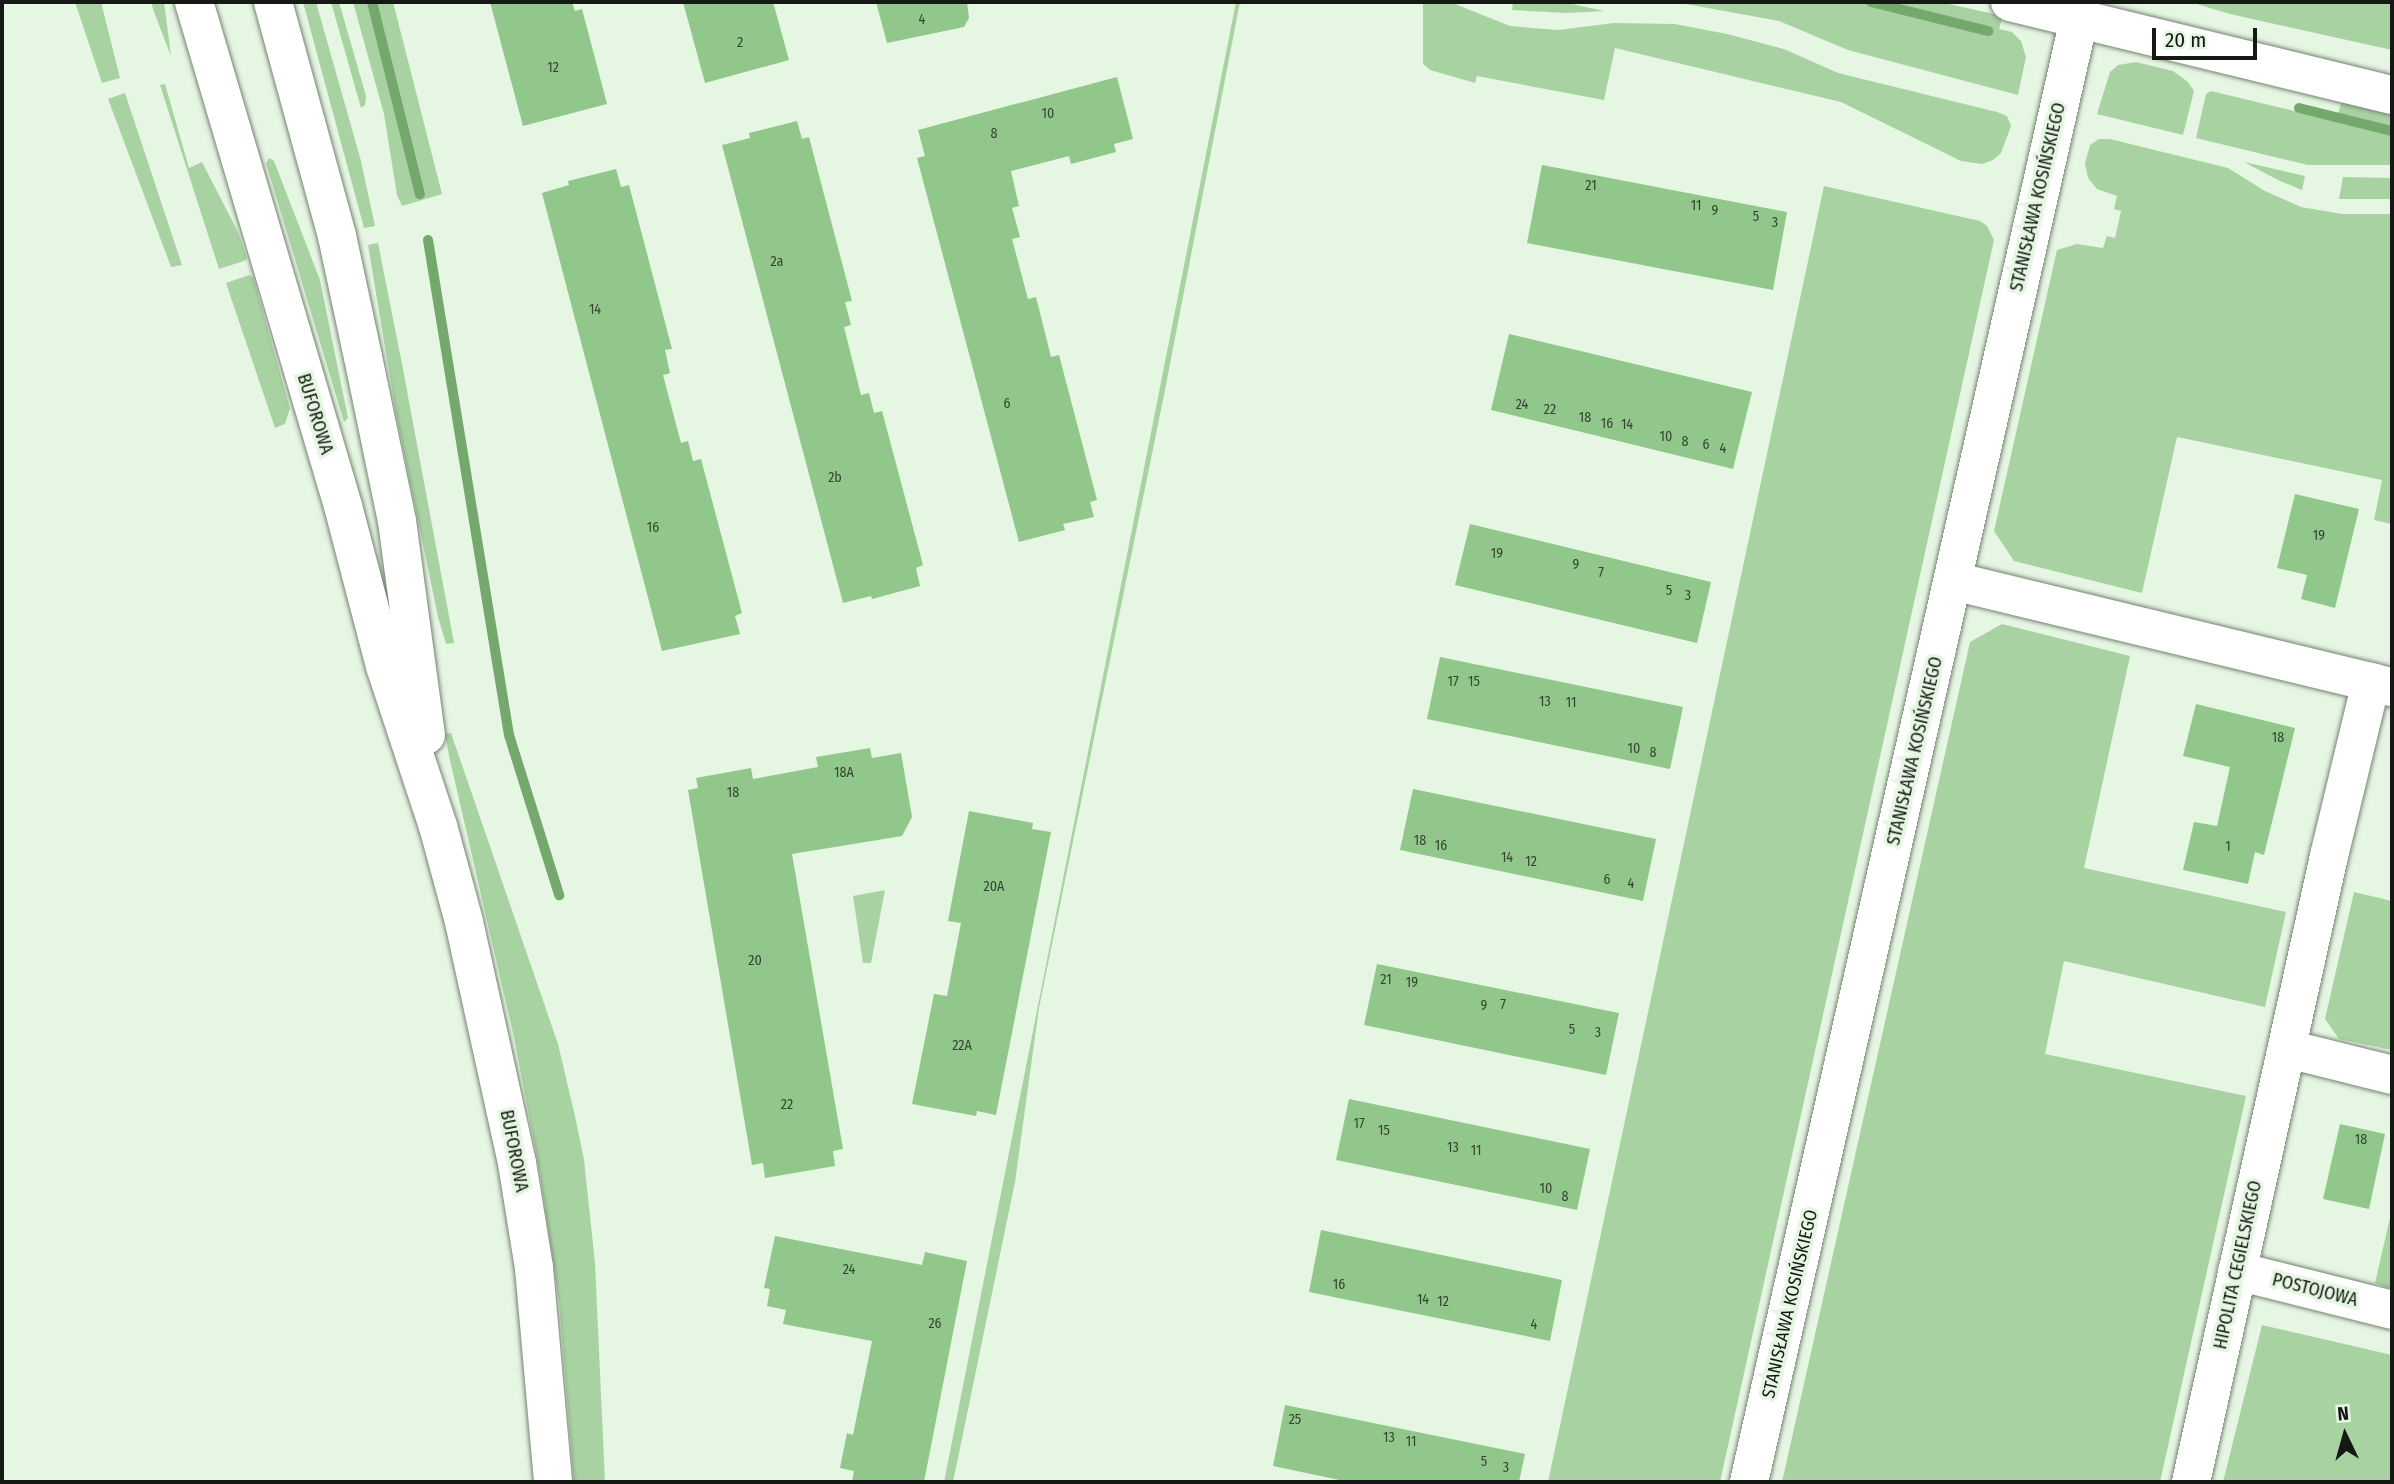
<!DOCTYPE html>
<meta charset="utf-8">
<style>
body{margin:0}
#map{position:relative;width:2394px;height:1484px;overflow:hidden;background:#e5f6e2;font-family:"Fira Sans Condensed",sans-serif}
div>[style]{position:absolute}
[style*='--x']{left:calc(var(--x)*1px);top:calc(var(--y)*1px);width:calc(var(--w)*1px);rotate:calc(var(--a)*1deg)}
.green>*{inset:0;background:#a9d2a3}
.stream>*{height:10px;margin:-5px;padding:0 5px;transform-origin:5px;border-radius:5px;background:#74a86c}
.building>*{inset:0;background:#91c78a}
.roads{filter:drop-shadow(0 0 2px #758472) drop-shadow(0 0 2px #758472)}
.minor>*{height:38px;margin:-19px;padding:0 19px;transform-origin:19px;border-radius:19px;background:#fff}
.tertiary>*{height:38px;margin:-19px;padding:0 19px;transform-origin:19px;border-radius:19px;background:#fff}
.secondary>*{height:38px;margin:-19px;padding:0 19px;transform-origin:19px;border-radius:19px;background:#fff}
span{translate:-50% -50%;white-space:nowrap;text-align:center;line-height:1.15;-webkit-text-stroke:7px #e5f6e2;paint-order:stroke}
.number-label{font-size:14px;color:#334531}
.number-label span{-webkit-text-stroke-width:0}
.street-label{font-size:18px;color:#141a13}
.frame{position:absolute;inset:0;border:4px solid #141a13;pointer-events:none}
.north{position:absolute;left:2310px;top:1400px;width:70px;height:70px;-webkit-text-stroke:5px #e5f6e2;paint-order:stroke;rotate:355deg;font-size:19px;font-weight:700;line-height:28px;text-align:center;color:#141a13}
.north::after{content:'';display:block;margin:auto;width:24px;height:32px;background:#141a13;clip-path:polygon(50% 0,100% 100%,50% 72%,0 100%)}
.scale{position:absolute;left:2152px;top:28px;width:105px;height:32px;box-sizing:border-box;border:4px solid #141a13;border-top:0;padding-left:9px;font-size:21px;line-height:24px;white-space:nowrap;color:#141a13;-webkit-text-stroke:5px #e5f6e2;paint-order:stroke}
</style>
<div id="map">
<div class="green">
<i style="clip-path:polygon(75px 2px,101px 2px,120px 78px,102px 83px)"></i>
<i style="clip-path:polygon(151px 2px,164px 2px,171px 56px,154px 12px)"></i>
<i style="clip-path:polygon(303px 2px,316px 2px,361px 161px,375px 226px,364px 228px)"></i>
<i style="clip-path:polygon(331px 2px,339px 2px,366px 96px,365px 105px,361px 108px)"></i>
<i style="clip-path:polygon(353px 2px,393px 2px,442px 194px,402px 206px,397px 195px,384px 114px)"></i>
<i style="clip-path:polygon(1236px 2px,1240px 2px,1164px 395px,1039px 1008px,1015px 1182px,953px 1482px,944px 1482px)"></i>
<i style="clip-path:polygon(1423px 2px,1450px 2px,1510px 26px,1558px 30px,1614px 23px,1675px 24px,1727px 34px,1784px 49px,1838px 73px,1997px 112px,2007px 116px,2011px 126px,2001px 153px,1993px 160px,1982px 164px,1961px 161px,1841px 102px,1615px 48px,1604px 100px,1477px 76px,1475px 83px,1430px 70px,1423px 64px)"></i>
<i style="clip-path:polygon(1513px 2px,1563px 2px,1604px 11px,1567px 13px,1512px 10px)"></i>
<i style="clip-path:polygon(1675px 2px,1940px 2px,2003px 16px,1999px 29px,2012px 32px,2021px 41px,2026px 57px,2018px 95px,1848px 50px,1779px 21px)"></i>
<i style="clip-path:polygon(2190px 2px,2392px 2px,2392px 50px,2230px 14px)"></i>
<i style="clip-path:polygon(2136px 62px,2173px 71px,2188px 82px,2194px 91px,2183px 135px,2097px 114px,2110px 72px,2118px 65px)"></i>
<i style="clip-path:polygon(165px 84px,189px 168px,202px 162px,238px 232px,247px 258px,244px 261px,219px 269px,160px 85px)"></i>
<i style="clip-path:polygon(2211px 91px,2336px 121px,2343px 96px,2392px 109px,2392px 165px,2308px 165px,2196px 138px,2206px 94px)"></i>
<i style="clip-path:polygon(125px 93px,172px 235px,182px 265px,171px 267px,108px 99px)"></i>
<i style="clip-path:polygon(2099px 139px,2110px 139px,2228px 168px,2265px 191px,2301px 207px,2342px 214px,2392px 214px,2392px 524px,2374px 520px,2382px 480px,2177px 437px,2142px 593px,2014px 561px,1994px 531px,2057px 250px,2077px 244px,2103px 248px,2107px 236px,2115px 238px,2121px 211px,2114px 209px,2117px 196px,2097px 189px,2088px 178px,2085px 163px,2090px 145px)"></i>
<i style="clip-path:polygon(269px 158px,274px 161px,320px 280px,348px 418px,344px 422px,266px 163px)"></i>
<i style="clip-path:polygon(2244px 162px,2305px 176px,2302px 190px,2278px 180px)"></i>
<i style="clip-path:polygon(2343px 177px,2392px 178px,2392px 199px,2339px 199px)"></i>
<i style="clip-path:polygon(1824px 186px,1980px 221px,1987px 226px,1994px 240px,1720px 1482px,1548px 1482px)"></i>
<i style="clip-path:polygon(378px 243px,402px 364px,454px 643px,446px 644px,438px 617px,396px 413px,368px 245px)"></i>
<i style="clip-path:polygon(249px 275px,253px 277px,290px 408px,285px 424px,275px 428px,226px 283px)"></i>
<i style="clip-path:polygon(2002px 624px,2130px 656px,2084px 868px,2286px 912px,2265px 1007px,2064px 961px,2045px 1054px,2246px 1096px,2160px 1482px,1782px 1482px,1970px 642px)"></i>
<i style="clip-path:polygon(451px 733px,558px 1044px,575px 1116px,584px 1160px,595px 1263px,605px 1482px,574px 1482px,559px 1302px,540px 1173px,514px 1037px,449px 756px,445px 734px)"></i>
<i style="clip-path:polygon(885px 890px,871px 963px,863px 963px,853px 896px)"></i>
<i style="clip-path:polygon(2354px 892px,2392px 901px,2392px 1050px,2339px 1039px,2325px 1019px)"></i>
<i style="clip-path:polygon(2392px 1209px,2392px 1289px,2375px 1283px)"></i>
<i style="clip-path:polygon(2262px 1325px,2392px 1355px,2392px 1482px,2223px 1482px)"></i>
</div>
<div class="stream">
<i style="--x:372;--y:2;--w:198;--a:76"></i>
<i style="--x:1871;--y:2;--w:121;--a:13.9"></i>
<i style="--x:2299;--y:108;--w:96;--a:13.9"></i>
<i style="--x:428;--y:240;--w:502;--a:80.71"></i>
<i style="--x:509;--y:735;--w:168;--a:72.6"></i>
</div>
<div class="building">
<i style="clip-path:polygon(490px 2px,572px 2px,575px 11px,582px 9px,607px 104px,523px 126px)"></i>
<i style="clip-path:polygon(683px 2px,773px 2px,789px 60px,705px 83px)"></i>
<i style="clip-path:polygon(876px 2px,967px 2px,969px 18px,964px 27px,887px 43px)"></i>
<i style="clip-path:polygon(1117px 77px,1133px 139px,1114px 144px,1116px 152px,1071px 164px,1069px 156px,1011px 171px,1019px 206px,1012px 208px,1020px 237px,1012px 239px,1028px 299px,1036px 297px,1051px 357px,1059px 355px,1097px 500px,1090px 502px,1094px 517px,1063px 524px,1065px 530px,1019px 542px,917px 158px,925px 156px,918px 130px)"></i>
<i style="clip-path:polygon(797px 121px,802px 139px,809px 137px,852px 301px,845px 302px,851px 325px,844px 327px,861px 395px,869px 393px,874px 413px,882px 411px,923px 565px,916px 568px,920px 586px,872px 599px,871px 596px,843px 603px,722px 145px,750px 138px,749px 133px)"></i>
<i style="clip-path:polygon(1542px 165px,1787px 212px,1773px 290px,1527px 243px)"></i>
<i style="clip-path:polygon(616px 169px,621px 187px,629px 185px,672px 349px,665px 350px,670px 373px,663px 375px,681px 443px,688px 441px,693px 461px,701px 459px,742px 613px,735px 616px,740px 634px,662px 651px,542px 193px,569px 185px,568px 181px)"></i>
<i style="clip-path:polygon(1509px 334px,1752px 392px,1733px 469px,1491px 410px)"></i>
<i style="clip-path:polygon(2295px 494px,2359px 509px,2335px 608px,2301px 599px,2307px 575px,2277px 568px)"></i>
<i style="clip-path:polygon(1470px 524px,1711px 582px,1697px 643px,1455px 585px)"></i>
<i style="clip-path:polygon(1440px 657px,1683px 707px,1670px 769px,1427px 719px)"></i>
<i style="clip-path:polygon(2196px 704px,2295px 728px,2264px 855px,2255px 852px,2248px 884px,2183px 870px,2194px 822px,2217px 826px,2230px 767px,2183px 756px)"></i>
<i style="clip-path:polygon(870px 748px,872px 758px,901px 753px,912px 817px,902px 836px,792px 854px,843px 1149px,833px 1151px,835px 1166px,765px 1178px,763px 1163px,752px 1165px,688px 790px,698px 788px,696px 778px,751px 768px,753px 779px,818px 767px,816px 757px)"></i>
<i style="clip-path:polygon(1413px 789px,1656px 839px,1643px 901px,1400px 850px)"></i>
<i style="clip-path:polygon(969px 811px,1033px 823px,1032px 829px,1051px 832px,996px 1115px,977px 1111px,976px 1116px,912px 1104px,934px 994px,947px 996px,961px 923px,948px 921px)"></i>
<i style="clip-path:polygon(1377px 964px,1619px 1013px,1606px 1075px,1364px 1025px)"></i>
<i style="clip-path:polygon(1349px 1099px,1590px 1149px,1577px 1210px,1336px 1160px)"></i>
<i style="clip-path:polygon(2340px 1124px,2385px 1134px,2369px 1209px,2323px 1199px)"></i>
<i style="clip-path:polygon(1321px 1230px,1562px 1280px,1550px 1341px,1309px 1292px)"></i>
<i style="clip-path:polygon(775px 1236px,922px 1265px,925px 1252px,967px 1261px,924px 1482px,852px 1482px,854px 1471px,840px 1468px,847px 1433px,853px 1435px,872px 1341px,783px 1324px,786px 1310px,767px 1306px,770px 1289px,764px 1288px)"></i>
<i style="clip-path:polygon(1285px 1405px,1525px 1454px,1519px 1482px,1349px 1482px,1273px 1466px)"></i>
</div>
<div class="roads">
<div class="minor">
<i style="--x:1953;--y:581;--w:452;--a:13.6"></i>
<i style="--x:2288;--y:1049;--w:107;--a:14"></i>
<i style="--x:2237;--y:1271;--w:160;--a:14.1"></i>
<i style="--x:1749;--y:1482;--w:1500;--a:-77.29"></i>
<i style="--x:2191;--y:1482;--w:641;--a:-77.57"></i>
<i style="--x:2329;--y:856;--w:179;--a:-76.4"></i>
</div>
<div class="tertiary">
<i style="--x:2010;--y:2;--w:393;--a:13.7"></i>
</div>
<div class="secondary">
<i style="--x:194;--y:2;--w:526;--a:73.53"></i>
<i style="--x:343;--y:506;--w:165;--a:75.3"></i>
<i style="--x:385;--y:666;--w:169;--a:71.7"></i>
<i style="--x:438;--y:826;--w:99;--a:74.8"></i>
<i style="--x:464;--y:922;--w:247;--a:77.6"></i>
<i style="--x:517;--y:1163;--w:106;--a:80.8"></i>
<i style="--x:534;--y:1268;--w:215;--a:84.9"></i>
<i style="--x:273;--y:2;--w:243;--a:74.7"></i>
<i style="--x:337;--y:236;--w:124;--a:77.9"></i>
<i style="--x:363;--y:357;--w:167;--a:78.3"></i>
<i style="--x:397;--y:521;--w:216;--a:82.3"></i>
</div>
</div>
<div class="number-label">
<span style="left:922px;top:20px">4</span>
<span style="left:740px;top:43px">2</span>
<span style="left:553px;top:68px">12</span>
<span style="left:1048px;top:114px">10</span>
<span style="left:994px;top:134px">8</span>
<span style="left:1591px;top:186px">21</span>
<span style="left:1696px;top:206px">11</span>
<span style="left:1715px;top:211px">9</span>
<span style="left:1756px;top:217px">5</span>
<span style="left:1775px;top:223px">3</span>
<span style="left:777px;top:262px">2a</span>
<span style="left:595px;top:310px">14</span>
<span style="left:1007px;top:404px">6</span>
<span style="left:1522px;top:405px">24</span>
<span style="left:1550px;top:410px">22</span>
<span style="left:1585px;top:418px">18</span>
<span style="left:1607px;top:424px">16</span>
<span style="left:1627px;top:425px">14</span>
<span style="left:1666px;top:437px">10</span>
<span style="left:1685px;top:442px">8</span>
<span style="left:1706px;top:445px">6</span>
<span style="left:1723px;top:449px">4</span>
<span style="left:835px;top:478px">2b</span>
<span style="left:653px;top:528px">16</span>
<span style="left:2319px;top:536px">19</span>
<span style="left:1497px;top:554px">19</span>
<span style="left:1576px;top:565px">9</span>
<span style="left:1601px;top:573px">7</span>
<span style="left:1669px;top:591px">5</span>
<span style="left:1688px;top:596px">3</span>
<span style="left:1453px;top:682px">17</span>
<span style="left:1474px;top:682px">15</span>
<span style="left:1545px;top:702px">13</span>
<span style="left:1571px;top:703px">11</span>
<span style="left:2278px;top:738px">18</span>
<span style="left:1634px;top:749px">10</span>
<span style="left:1653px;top:753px">8</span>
<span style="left:844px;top:773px">18A</span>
<span style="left:733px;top:793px">18</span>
<span style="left:1420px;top:841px">18</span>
<span style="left:1441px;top:846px">16</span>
<span style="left:2228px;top:847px">1</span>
<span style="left:1507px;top:858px">14</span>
<span style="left:1531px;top:862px">12</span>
<span style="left:1607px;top:880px">6</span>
<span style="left:1631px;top:884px">4</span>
<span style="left:994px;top:887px">20A</span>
<span style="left:755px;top:961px">20</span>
<span style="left:1386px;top:980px">21</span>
<span style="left:1412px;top:983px">19</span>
<span style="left:1503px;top:1005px">7</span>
<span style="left:1484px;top:1006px">9</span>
<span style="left:1572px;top:1030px">5</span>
<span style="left:1598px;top:1033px">3</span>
<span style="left:962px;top:1046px">22A</span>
<span style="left:787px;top:1105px">22</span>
<span style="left:1359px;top:1124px">17</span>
<span style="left:1384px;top:1131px">15</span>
<span style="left:2361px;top:1140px">18</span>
<span style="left:1453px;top:1148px">13</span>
<span style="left:1476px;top:1151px">11</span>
<span style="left:1546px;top:1189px">10</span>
<span style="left:1565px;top:1197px">8</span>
<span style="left:849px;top:1270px">24</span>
<span style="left:1339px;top:1285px">16</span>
<span style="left:1423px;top:1300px">14</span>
<span style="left:1443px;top:1302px">12</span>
<span style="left:935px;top:1324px">26</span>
<span style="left:1534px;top:1325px">4</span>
<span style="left:1295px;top:1420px">25</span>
<span style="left:1389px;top:1438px">13</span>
<span style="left:1411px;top:1442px">11</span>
<span style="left:1484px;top:1462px">5</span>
<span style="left:1506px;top:1468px">3</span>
</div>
<div class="street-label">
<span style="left:2038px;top:197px;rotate:-77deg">STANISŁAWA KOSIŃSKIEGO</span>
<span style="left:315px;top:414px;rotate:73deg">BUFOROWA</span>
<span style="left:1915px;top:751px;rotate:-77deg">STANISŁAWA KOSIŃSKIEGO</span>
<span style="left:514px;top:1151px;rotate:79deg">BUFOROWA</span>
<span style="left:2238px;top:1265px;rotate:-78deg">HIPOLITA CEGIELSKIEGO</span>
<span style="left:2315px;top:1290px;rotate:14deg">POSTOJOWA</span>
<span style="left:1790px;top:1304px;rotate:-77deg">STANISŁAWA KOSIŃSKIEGO</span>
</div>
<div class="frame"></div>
<div class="north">N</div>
<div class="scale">20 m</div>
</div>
